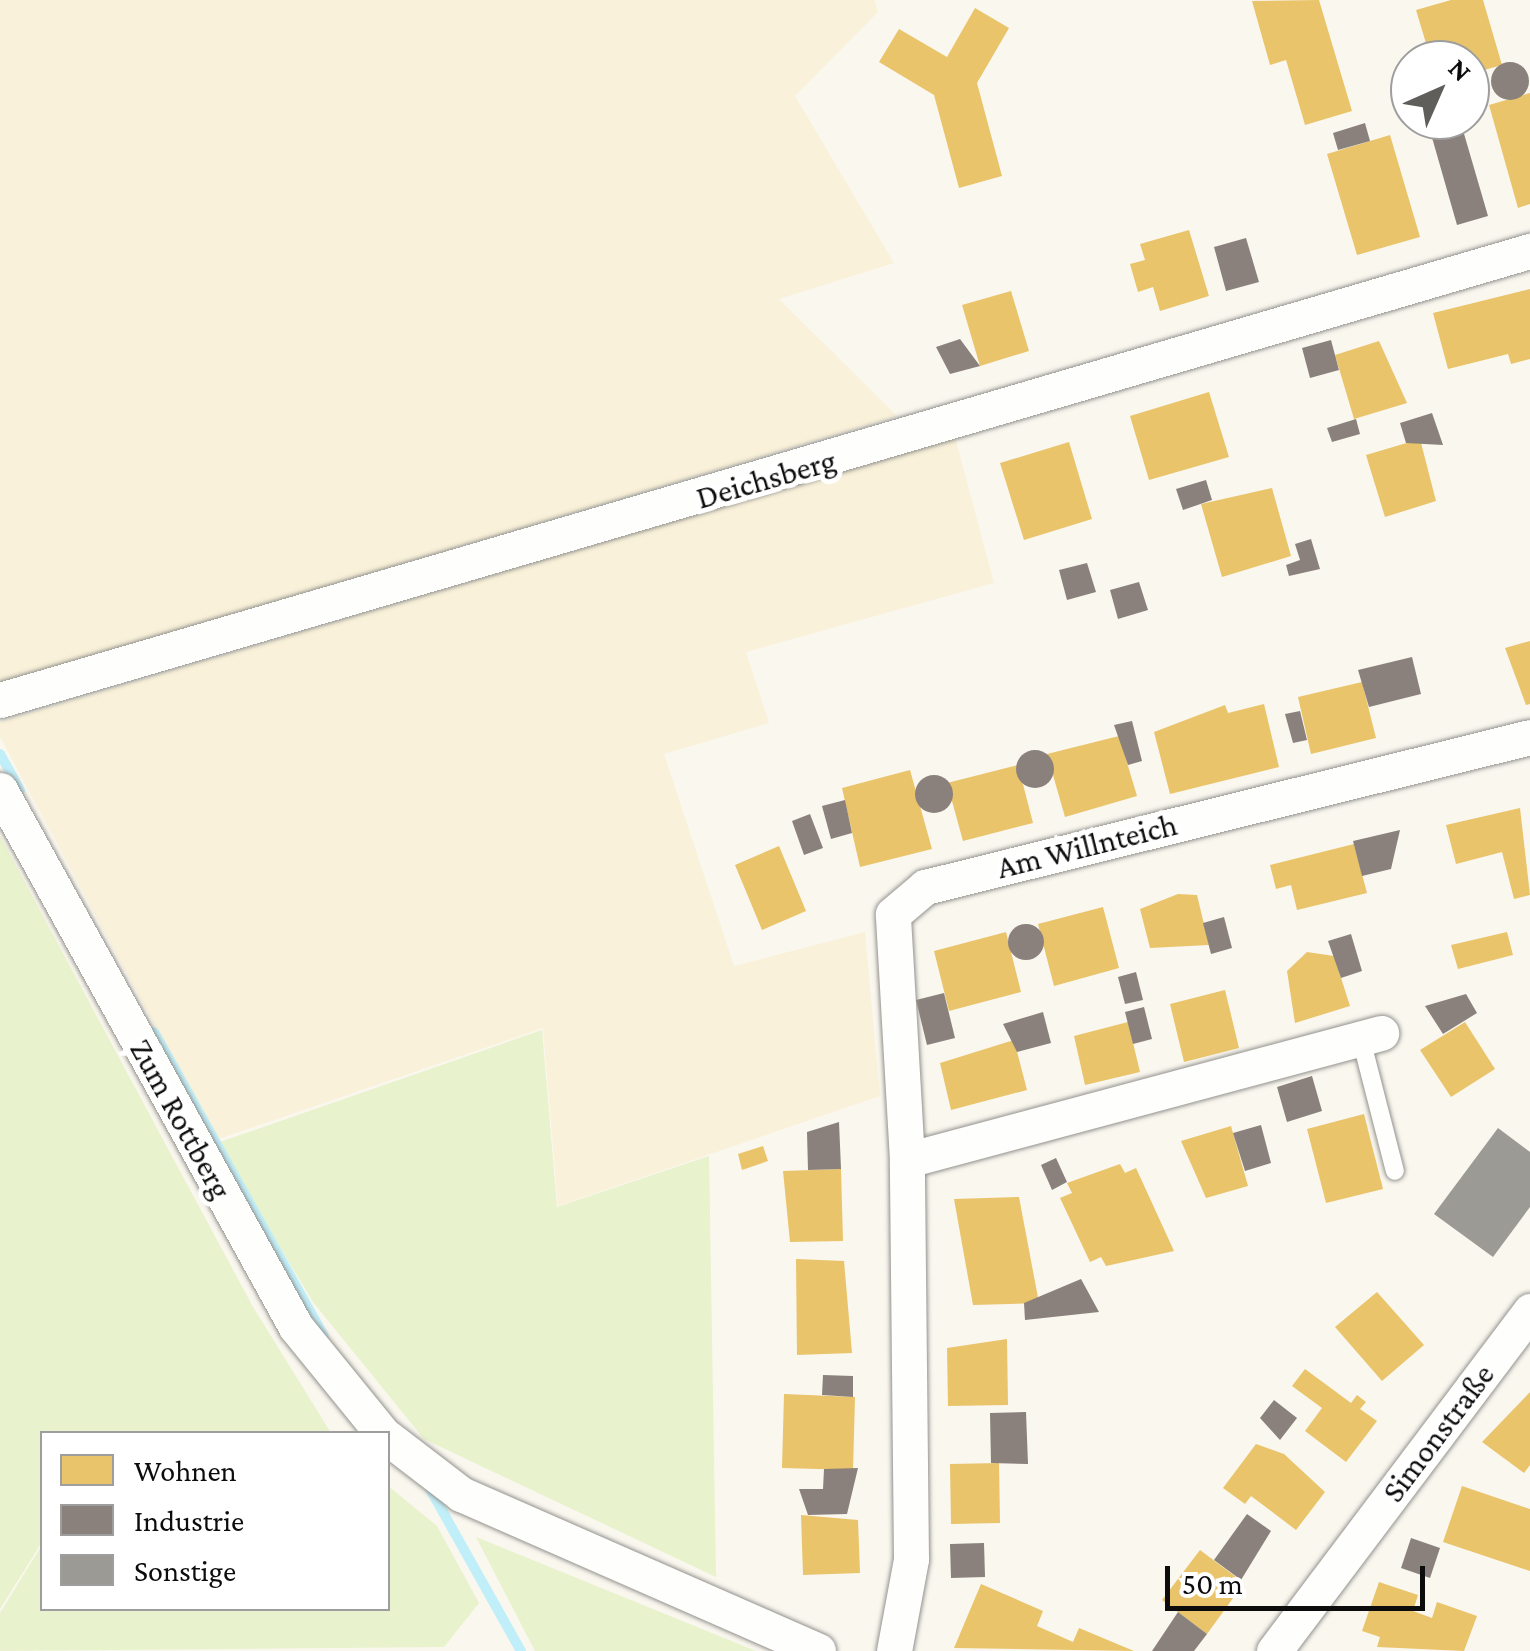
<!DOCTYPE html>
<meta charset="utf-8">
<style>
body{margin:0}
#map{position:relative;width:1530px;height:1651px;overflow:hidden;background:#faf7ef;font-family:"Crimson Pro",serif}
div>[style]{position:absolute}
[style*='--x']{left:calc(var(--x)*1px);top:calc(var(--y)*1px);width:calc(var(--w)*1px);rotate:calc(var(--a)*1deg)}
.farmland>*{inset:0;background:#f9f1d9}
.green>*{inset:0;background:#e8f2cc}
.homes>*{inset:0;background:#e9c46a}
.industry>*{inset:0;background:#8a817c}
.round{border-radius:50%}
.stream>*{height:10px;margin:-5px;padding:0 5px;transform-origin:5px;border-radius:5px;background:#c1eff9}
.building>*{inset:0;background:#9c9a95}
.roads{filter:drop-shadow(0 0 2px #93928e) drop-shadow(0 0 2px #93928e)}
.service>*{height:18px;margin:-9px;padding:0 9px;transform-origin:9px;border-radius:9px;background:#fefefd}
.minor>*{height:35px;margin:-17.5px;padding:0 17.5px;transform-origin:17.5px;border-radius:17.5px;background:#fefefd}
span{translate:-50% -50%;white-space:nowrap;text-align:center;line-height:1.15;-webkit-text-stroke:10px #fff;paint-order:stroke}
.street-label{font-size:32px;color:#0c0c0c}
.legend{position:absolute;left:40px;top:1431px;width:350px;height:180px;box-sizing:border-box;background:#fff;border:2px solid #9e9e9e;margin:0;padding:12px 18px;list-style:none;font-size:30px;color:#0c0c0c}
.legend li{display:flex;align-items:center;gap:20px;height:50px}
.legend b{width:50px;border:2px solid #9e9e9e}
.north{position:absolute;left:1390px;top:40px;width:100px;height:100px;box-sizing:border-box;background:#fff;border:2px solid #9e9e9e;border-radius:50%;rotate:45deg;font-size:28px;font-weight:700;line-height:40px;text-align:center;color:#0c0c0c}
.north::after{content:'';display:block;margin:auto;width:35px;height:45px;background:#5f5e5b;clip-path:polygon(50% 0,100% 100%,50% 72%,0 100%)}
.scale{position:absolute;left:1165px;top:1566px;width:260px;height:45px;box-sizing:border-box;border:5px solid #0c0c0c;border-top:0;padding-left:12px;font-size:30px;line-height:35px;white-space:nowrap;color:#0c0c0c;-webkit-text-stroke:8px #fff;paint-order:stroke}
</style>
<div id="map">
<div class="farmland">
<i style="clip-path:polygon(0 0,874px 0,878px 12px,795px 96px,894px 263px,779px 299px,897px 416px,0 684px)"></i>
<i style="clip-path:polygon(955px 437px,994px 583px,746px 652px,769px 723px,664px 754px,734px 966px,865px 932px,880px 1096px,558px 1206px,543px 1028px,216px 1140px,0 737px,0 722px)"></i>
</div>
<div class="green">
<i style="clip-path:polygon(0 836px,253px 1307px,331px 1433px,42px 1434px,42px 1542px,0 1609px)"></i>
<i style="clip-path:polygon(542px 1030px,557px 1207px,709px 1156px,716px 1577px,424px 1439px,313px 1302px,217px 1143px)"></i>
<i style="clip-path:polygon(388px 1486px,437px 1526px,479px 1603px,444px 1647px,0 1651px,0 1613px,42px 1545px,42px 1608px,388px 1608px)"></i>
<i style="clip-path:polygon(476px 1537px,756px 1651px,535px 1651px)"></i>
</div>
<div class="homes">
<i style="clip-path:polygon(1319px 0,1352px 111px,1305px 125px,1286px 60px,1270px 65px,1252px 1px)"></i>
<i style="clip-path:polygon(1451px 0,1483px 0,1502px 65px,1470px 74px,1470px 60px,1431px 60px,1416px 10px)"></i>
<i style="clip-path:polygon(975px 8px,1009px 28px,977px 83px,1002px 176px,959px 188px,934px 95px,879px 62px,899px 29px,947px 57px)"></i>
<i style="clip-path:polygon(1530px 93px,1530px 204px,1518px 208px,1489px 105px)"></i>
<i style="clip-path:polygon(1390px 135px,1420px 237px,1357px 255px,1327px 154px)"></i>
<i style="clip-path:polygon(1189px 230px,1209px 296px,1160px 311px,1153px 287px,1138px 292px,1130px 264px,1145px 260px,1140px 244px)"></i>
<i style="clip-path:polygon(1530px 289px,1530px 359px,1511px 364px,1508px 354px,1448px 369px,1433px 313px)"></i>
<i style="clip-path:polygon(1011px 291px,1029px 351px,980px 366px,962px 305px)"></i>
<i style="clip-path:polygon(1379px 341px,1407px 403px,1354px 419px,1335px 355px)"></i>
<i style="clip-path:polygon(1209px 392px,1229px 457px,1149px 480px,1130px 416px)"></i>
<i style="clip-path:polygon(1420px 439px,1436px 501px,1385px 517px,1366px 455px)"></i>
<i style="clip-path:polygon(1069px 442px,1092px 519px,1024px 540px,1000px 463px)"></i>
<i style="clip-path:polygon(1272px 488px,1291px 556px,1222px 577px,1201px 504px)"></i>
<i style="clip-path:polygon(1530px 641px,1530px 704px,1526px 705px,1505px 648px)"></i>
<i style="clip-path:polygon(1362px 682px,1376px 738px,1311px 754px,1298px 697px)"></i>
<i style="clip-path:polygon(1264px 704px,1279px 767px,1170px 794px,1154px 732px,1225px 705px,1228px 713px)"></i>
<i style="clip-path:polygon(1119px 736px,1137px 796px,1065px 817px,1047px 754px)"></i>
<i style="clip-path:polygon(1018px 765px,1033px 823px,963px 841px,947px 783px)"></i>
<i style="clip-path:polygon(910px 770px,932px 849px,860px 867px,842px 788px)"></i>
<i style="clip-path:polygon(1520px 808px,1530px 895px,1514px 899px,1502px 852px,1456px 864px,1446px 825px)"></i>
<i style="clip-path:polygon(1354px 844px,1367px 893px,1297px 910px,1291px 885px,1276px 889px,1270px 865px)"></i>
<i style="clip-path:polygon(779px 846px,806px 911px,762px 930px,735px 865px)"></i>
<i style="clip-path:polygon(1178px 894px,1197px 895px,1209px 945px,1150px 948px,1140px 909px)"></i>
<i style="clip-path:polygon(1103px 907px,1119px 968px,1054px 986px,1038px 924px)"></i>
<i style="clip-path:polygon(1006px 932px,1021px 992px,949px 1011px,934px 951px)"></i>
<i style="clip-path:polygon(1507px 932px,1513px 955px,1458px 969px,1451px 945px)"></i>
<i style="clip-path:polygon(1307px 952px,1334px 956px,1350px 1006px,1295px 1023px,1287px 971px)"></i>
<i style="clip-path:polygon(1225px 990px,1239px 1048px,1184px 1062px,1170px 1004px)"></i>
<i style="clip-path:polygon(1128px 1022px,1140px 1072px,1085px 1085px,1074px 1036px)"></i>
<i style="clip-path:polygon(1465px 1022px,1495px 1069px,1451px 1097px,1420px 1050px)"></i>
<i style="clip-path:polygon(1014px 1040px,1027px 1090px,951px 1110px,940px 1063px)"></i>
<i style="clip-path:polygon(1364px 1114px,1383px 1189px,1326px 1203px,1307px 1129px)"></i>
<i style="clip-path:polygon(1231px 1126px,1248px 1186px,1206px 1198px,1181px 1141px)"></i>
<i style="clip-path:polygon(763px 1146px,768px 1161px,742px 1170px,738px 1154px)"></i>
<i style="clip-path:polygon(1120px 1164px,1125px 1173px,1136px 1168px,1174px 1251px,1106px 1266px,1101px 1257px,1090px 1262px,1060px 1198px,1072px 1193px,1067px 1183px)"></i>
<i style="clip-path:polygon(841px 1169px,843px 1241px,790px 1242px,783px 1171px)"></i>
<i style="clip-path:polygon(1019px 1197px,1039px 1303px,973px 1305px,954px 1199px)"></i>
<i style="clip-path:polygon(796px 1259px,844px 1261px,852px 1353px,797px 1355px)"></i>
<i style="clip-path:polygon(1377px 1292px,1424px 1345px,1382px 1381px,1335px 1327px)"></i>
<i style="clip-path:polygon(1007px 1339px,1008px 1405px,948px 1406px,947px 1348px)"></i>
<i style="clip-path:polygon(1305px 1369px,1351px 1403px,1357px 1395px,1366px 1402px,1360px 1409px,1377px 1421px,1346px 1462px,1305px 1431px,1322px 1408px,1292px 1386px)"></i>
<i style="clip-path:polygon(1530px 1392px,1530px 1465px,1524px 1473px,1482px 1442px)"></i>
<i style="clip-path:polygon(784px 1394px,855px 1397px,853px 1470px,782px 1468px)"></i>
<i style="clip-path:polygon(1256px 1444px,1284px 1454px,1325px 1492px,1296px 1530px,1251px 1496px,1245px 1504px,1223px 1488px)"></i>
<i style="clip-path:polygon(999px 1463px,1000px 1523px,951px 1524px,950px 1464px)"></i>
<i style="clip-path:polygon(1462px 1486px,1530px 1509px,1530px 1571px,1443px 1542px)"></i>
<i style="clip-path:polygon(801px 1515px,858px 1520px,860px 1573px,803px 1575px)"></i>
<i style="clip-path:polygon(1200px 1550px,1244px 1583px,1207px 1634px,1162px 1600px)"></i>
<i style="clip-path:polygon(1379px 1582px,1418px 1595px,1413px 1611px,1432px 1618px,1437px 1602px,1477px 1616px,1464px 1651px,1377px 1647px,1380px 1637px,1362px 1631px)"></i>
<i style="clip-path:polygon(981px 1584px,1043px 1611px,1037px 1626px,1073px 1642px,1079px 1628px,1134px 1651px,954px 1648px)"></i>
</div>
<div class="industry">
<i class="round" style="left:1491px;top:62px;width:38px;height:38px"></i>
<i style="clip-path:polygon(1427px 120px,1460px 120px,1488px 216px,1457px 225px)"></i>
<i style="clip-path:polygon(1365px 123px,1370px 141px,1338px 150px,1333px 133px)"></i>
<i style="clip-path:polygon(1246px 238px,1259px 282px,1226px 291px,1214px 247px)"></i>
<i style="clip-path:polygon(960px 339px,980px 366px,950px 374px,936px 347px)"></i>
<i style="clip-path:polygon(1331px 340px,1339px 370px,1310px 378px,1302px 348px)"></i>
<i style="clip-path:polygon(1432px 413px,1443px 445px,1406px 443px,1400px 423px)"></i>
<i style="clip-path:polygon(1356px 419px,1360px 434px,1332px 442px,1327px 428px)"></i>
<i style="clip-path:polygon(1206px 480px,1212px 500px,1183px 510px,1176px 489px)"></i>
<i style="clip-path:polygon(1311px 539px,1320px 569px,1289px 576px,1286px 565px,1300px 560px,1295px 544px)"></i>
<i style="clip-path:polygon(1087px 563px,1096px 592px,1067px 600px,1059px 570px)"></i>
<i style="clip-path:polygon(1139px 582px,1148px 610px,1118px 619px,1110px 590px)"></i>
<i style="clip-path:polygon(1412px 657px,1421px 694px,1369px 707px,1358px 670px)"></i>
<i style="clip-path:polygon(1300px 711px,1307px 740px,1293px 743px,1285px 714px)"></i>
<i style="clip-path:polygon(1132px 721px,1142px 761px,1128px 765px,1114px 725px)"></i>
<i class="round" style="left:1016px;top:750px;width:38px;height:38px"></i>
<i class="round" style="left:915px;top:775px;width:38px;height:38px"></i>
<i style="clip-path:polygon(845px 800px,852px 833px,831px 839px,822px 806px)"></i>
<i style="clip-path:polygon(810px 814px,823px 848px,804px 855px,792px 821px)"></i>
<i style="clip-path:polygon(1400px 830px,1391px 869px,1362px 876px,1353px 841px)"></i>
<i style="clip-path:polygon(1224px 917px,1232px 948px,1211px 954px,1203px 923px)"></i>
<i class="round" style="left:1008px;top:924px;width:36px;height:36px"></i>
<i style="clip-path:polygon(1351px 934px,1362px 971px,1341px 978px,1328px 941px)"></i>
<i style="clip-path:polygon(1136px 972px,1143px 1000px,1125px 1004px,1118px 977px)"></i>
<i style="clip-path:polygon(944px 993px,955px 1038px,927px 1045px,916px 1000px)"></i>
<i style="clip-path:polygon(1466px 994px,1477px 1013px,1443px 1034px,1425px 1006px)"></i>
<i style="clip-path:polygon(1144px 1007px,1152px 1039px,1133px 1044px,1125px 1012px)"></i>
<i style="clip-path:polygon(1043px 1012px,1051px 1043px,1017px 1052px,1003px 1024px)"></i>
<i style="clip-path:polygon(1312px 1076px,1322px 1111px,1287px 1122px,1277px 1087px)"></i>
<i style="clip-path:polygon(839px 1122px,841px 1169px,808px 1170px,807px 1132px)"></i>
<i style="clip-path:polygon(1261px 1125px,1271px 1163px,1245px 1171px,1233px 1133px)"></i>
<i style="clip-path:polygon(1056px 1158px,1067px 1182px,1052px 1190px,1041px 1165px)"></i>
<i style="clip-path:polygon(1081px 1279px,1099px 1312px,1025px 1320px,1024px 1303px)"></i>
<i style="clip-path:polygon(823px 1375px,853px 1376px,853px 1397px,822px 1395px)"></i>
<i style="clip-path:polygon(1274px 1400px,1297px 1418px,1280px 1440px,1260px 1418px)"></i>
<i style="clip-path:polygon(1026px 1412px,1028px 1464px,991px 1463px,990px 1413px)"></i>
<i style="clip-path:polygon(858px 1468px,847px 1514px,808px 1515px,799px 1489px,823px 1489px,824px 1469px)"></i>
<i style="clip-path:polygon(1247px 1514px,1271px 1531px,1241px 1580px,1214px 1560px)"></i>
<i style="clip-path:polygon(1411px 1538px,1440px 1548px,1430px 1578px,1401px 1568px)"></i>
<i style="clip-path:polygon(984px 1543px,985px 1577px,951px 1578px,950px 1544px)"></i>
<i style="clip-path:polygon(1178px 1612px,1207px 1634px,1194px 1651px,1152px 1651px)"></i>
</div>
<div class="stream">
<i style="--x:0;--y:754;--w:41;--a:60.9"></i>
<i style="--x:154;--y:1032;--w:348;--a:60.8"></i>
<i style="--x:430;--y:1489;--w:186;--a:60.7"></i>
</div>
<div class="building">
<i style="clip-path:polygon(1498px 1128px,1530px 1152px,1530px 1207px,1493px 1257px,1434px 1214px)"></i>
</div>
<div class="roads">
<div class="service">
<i style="--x:1361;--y:1039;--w:136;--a:75.6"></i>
</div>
<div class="minor">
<i style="--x:0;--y:700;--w:1595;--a:-16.36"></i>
<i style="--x:0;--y:790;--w:613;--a:61.14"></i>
<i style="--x:296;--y:1327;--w:138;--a:50.9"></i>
<i style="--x:907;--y:1160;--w:491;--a:-15"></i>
<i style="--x:388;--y:1438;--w:92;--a:37.5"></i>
<i style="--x:461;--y:1494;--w:390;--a:23.7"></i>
<i style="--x:894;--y:1651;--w:94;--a:-79.5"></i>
<i style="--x:911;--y:1559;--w:399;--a:-90.6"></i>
<i style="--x:907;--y:1160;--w:246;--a:-93.3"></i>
<i style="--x:893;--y:914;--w:42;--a:-40.2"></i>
<i style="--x:925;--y:887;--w:623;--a:-13.92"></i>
<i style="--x:1274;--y:1651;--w:426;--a:-53"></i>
</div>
</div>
<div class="street-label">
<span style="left:766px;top:479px;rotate:-16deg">Deichsberg</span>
<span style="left:1087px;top:846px;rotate:-14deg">Am Willnteich</span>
<span style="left:181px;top:1119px;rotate:61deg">Zum Rottberg</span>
<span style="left:1438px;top:1433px;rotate:-53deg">Simonstraße</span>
</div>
<ul class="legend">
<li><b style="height:28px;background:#e9c46a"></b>Wohnen</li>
<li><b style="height:28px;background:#8a817c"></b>Industrie</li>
<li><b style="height:28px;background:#9c9a95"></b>Sonstige</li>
</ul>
<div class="north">N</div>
<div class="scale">50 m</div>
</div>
